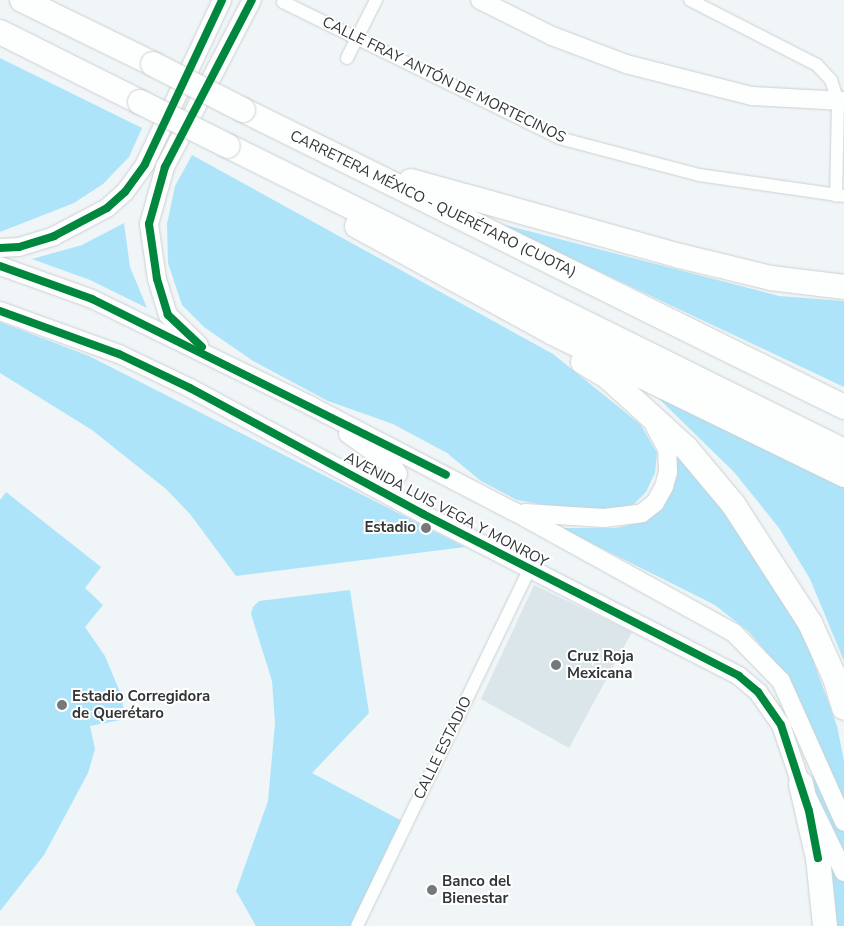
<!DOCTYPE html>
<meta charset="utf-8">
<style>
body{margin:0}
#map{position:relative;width:844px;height:926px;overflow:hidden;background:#f0f5f7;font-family:"Nunito Sans",sans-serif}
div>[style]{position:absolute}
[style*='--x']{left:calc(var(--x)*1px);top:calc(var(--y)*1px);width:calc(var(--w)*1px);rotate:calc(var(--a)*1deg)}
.built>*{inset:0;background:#dbe6eb}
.green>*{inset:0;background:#aee4f9}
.roads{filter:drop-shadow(0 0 1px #ccd0d1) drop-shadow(0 0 1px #ccd0d1)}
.street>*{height:12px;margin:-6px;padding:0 6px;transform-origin:6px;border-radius:6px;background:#fdfefe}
.secondary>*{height:18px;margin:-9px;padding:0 9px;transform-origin:9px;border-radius:9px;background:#fdfefe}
.highway>*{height:24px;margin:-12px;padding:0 12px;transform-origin:12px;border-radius:12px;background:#fdfefe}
.bridges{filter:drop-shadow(0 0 1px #ccd0d1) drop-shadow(0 0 1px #ccd0d1)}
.highway-bridge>*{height:24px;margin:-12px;padding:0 12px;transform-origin:12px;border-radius:12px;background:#fdfefe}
.cycleway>*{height:8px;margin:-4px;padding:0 4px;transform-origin:4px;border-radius:4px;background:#00873e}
.dots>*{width:14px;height:14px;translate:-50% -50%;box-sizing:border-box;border:2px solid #fff;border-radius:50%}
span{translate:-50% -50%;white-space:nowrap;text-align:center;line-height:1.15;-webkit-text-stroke:4px #fff;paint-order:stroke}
.street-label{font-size:15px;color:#323637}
.poi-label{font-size:15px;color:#323637;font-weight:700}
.right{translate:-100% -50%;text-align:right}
.left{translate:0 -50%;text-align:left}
</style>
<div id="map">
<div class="built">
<i style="clip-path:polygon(534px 585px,632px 632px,569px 748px,481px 699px)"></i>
</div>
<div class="green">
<i style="clip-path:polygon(0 58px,142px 128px,129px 157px,103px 184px,74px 203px,0 232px)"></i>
<i style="clip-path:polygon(192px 155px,553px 354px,641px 425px,657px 453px,655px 473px,646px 492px,634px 504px,615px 510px,561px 508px,517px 500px,481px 481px,447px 453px,393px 424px,328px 401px,253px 361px,204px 327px,182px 305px,168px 263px,167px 224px,175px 186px)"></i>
<i style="clip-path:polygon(494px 222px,779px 296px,844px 301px,844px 387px)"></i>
<i style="clip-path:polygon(124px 223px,130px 267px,147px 308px,90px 280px,32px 259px,82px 245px)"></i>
<i style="clip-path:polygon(0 322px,89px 356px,465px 547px,236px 576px,190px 514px,166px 489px,92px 430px,0 373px)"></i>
<i style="clip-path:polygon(652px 392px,844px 482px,844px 661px,810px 579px,779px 528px,734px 472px)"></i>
<i style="clip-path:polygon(676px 453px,716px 501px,768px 572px,808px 646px,837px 726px,844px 761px,844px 926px,833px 926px,804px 710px,775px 662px,749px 632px,715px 605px,561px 528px,616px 528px,638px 523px,655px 512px,668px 496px,677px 475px)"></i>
<i style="clip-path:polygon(6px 492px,101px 567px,85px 588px,103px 605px,85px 627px,105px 656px,120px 692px,126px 719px,90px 726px,95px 749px,88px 773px,44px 855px,0 911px,0 500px)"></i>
<i style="clip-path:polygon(350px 590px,369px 713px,312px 773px,402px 821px,353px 926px,256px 926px,236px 891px,268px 801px,275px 723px,272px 681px,251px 614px,253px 607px,259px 601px)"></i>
</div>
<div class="roads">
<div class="street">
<i style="--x:690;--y:0;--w:143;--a:27.1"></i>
<i style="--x:817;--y:65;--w:21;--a:47"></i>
<i style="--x:831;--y:80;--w:23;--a:72"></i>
<i style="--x:838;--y:102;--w:94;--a:91.2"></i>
<i style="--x:283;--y:2;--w:308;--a:26.2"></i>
<i style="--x:559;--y:138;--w:145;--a:14.8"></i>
<i style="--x:699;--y:175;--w:147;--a:8.2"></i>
<i style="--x:347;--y:58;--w:65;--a:-63.4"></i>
<i style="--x:357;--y:926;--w:395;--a:-64.2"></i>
</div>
<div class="secondary">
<i style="--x:480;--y:0;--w:80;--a:26.6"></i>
<i style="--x:552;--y:36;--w:79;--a:20.7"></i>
<i style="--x:626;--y:64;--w:130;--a:14.3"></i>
<i style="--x:752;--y:96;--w:92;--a:3.1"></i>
<i style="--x:0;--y:248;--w:19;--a:-3"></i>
<i style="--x:19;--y:247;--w:37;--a:-17"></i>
<i style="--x:54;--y:236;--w:60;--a:-27.8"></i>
<i style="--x:107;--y:208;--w:24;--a:-42"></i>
<i style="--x:125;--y:192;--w:34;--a:-54"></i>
<i style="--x:145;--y:164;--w:181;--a:-64.8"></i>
<i style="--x:0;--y:266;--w:98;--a:19.7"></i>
<i style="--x:92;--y:299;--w:244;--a:26"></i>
<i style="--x:311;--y:406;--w:230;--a:27.5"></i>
<i style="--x:515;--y:512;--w:250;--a:28.9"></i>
<i style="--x:734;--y:633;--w:67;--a:45.6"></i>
<i style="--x:781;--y:681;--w:154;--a:65.9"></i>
<i style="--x:0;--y:311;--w:127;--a:19.9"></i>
<i style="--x:119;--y:354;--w:79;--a:25.6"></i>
<i style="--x:190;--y:388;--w:265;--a:28.4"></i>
<i style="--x:423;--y:514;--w:355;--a:27.1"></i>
<i style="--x:739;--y:676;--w:25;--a:40"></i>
<i style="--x:758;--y:692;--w:40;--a:55.1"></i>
<i style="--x:781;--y:725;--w:62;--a:71.3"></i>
<i style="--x:801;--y:784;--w:98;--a:64"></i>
<i style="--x:199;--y:345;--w:43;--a:-135.9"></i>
<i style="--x:168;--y:315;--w:38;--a:-107"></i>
<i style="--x:157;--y:279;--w:56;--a:-98.3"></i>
<i style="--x:149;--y:224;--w:59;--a:-74.3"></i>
<i style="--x:165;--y:167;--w:188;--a:-62.5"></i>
<i style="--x:348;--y:434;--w:55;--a:35.4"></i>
<i style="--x:393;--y:466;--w:9;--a:58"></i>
<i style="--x:398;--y:474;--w:15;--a:127"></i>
<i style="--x:389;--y:486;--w:8;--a:166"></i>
<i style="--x:381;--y:488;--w:11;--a:-153"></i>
<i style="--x:525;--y:513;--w:79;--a:3.6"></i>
<i style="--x:604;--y:518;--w:38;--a:-7"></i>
<i style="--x:642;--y:513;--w:16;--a:-38"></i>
<i style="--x:655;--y:503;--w:18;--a:-61"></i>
<i style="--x:664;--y:487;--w:16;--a:-75"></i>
<i style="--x:668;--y:472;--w:23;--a:-92"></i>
<i style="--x:667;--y:449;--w:27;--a:-118"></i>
</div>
<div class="highway">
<i style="--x:22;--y:0;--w:146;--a:26"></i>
<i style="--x:0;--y:32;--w:157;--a:26.6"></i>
<i style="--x:243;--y:110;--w:670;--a:26.3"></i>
<i style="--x:228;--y:146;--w:687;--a:26.34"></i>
<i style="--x:411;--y:181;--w:279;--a:15.6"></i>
<i style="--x:680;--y:256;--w:94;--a:13.6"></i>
<i style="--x:771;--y:278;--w:74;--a:7"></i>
<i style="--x:357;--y:226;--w:223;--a:28.6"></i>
<i style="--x:553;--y:333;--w:324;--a:26"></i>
<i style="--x:583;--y:362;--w:29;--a:31"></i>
<i style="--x:608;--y:377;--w:105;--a:42.3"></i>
<i style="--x:686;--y:448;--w:73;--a:50"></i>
<i style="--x:733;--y:504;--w:142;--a:57.1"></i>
<i style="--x:810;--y:623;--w:60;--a:65.6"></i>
<i style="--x:835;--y:678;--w:31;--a:73"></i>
<i style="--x:801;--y:784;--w:76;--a:77.1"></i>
<i style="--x:818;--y:858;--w:68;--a:84.1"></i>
</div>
</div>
<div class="bridges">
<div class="highway-bridge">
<i style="--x:153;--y:64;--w:101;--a:27.1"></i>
<i style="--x:140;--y:102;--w:98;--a:26.6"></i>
</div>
</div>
<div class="cycleway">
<i style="--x:0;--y:248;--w:19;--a:-3"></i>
<i style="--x:19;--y:247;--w:37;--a:-17"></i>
<i style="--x:54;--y:236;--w:60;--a:-27.8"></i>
<i style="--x:107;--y:208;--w:24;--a:-42"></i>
<i style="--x:125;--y:192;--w:34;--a:-54"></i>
<i style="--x:145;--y:164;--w:181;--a:-64.8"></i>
<i style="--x:0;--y:266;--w:98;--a:19.7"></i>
<i style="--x:92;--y:299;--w:395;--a:26.4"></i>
<i style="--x:0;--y:311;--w:127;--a:19.9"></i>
<i style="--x:119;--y:354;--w:79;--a:25.6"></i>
<i style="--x:190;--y:388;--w:265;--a:28.4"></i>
<i style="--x:423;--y:514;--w:355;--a:27.1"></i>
<i style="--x:739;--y:676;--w:25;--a:40"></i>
<i style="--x:758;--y:692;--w:40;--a:55.1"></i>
<i style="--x:781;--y:725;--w:90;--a:72"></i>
<i style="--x:809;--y:811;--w:48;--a:79.2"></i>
<i style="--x:202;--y:347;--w:47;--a:-136.7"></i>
<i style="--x:168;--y:315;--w:38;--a:-107"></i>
<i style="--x:157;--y:279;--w:56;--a:-98.3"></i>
<i style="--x:149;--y:224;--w:59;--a:-74.3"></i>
<i style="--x:165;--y:167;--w:188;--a:-62.5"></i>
</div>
<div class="dots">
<i style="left:426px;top:528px;background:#74797a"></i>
<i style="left:556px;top:665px;background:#74797a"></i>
<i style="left:62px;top:705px;background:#74797a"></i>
<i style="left:432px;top:890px;background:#74797a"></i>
</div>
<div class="street-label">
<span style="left:444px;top:80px;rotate:26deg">CALLE FRAY ANTÓN DE MORTECINOS</span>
<span style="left:433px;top:204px;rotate:26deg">CARRETERA MÉXICO - QUERÉTARO (CUOTA)</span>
<span style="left:446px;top:510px;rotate:28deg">AVENIDA LUIS VEGA Y MONROY</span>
<span style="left:443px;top:748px;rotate:-64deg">CALLE ESTADIO</span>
</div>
<div class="poi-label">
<span class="right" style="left:416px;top:528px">Estadio</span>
<span class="left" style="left:567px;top:665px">Cruz Roja<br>Mexicana</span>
<span class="left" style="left:72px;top:705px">Estadio Corregidora<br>de Querétaro</span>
<span class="left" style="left:442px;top:890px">Banco del<br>Bienestar</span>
</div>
</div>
